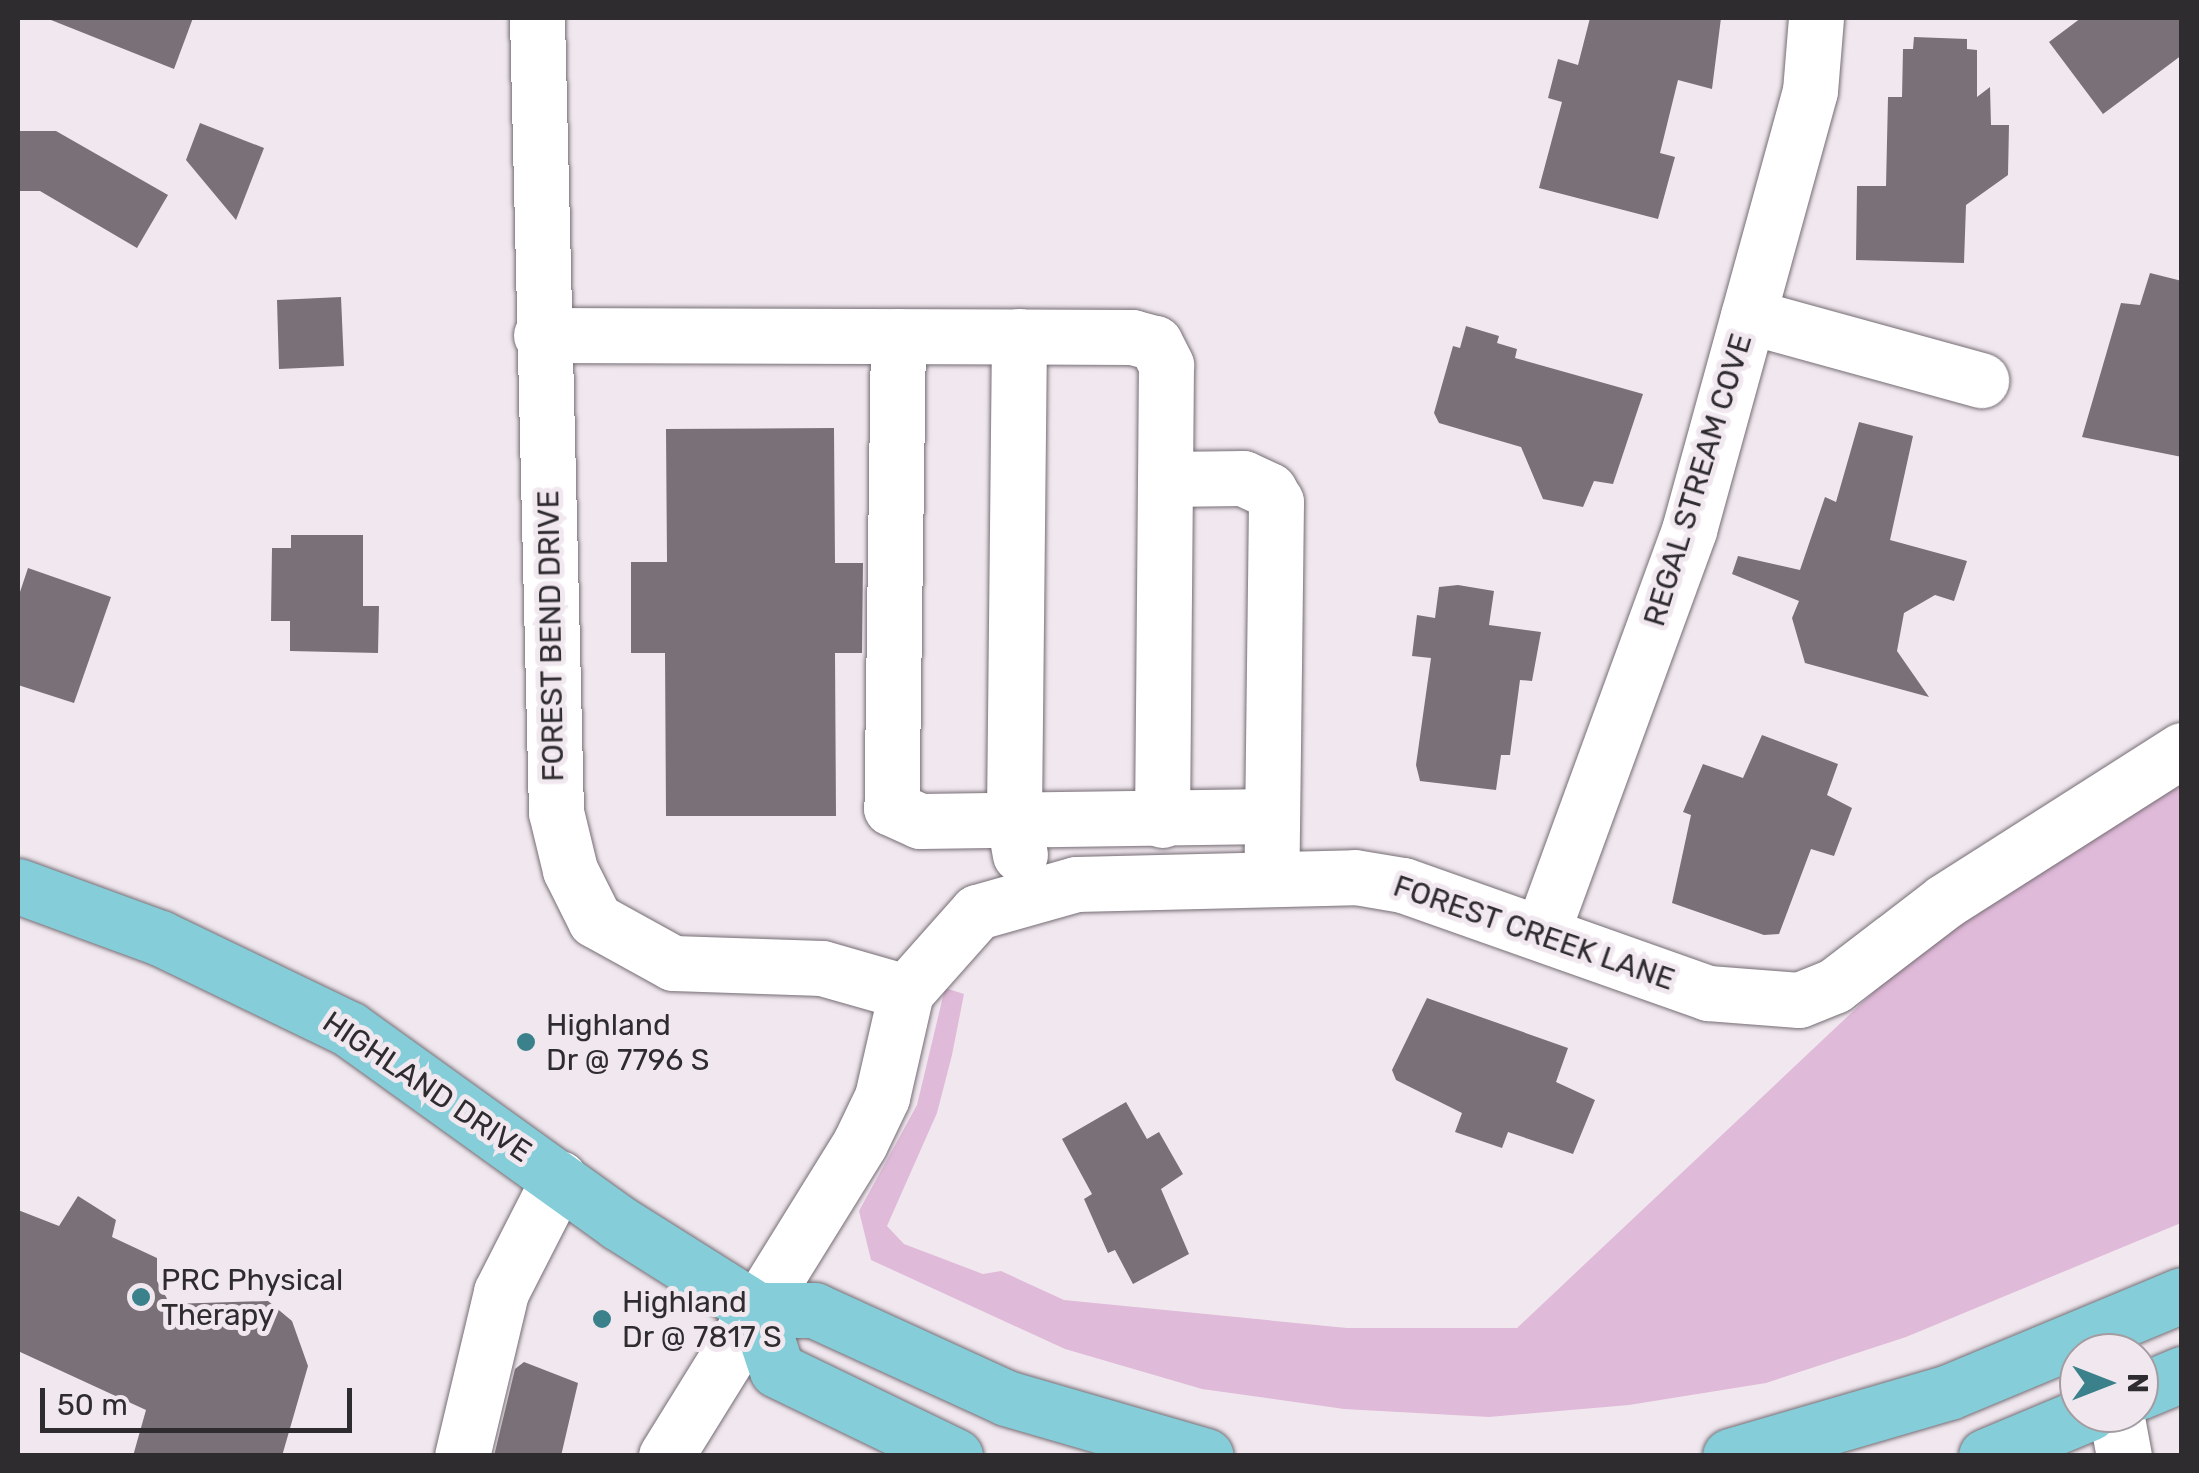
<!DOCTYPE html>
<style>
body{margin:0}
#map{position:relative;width:2199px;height:1473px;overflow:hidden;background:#f1e8ef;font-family:Rubik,sans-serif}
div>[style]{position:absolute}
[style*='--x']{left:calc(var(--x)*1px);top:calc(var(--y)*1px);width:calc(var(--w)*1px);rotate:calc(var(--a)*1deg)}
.green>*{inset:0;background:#e0bad9}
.building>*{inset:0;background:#797177}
.roads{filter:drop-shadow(0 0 2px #756d74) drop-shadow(0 0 2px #756d74)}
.minor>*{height:55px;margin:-27.5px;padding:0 27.5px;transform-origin:27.5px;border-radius:27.5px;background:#fff}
.major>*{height:55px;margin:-27.5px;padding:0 27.5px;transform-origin:27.5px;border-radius:27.5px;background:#85ced9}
.dots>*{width:28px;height:28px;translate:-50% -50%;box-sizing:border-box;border:5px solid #f1e8ef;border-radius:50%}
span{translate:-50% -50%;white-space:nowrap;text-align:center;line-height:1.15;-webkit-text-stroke:10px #f1e8ef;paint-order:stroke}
.street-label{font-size:30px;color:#2f2c2f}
.poi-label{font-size:30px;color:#2f2c2f}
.left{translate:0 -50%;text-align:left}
.frame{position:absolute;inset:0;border:20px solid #2f2c2f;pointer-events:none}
.north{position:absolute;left:2059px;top:1333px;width:100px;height:100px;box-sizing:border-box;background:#f1e8ef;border:2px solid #a39da2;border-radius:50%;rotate:90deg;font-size:28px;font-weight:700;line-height:40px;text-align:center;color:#2f2c2f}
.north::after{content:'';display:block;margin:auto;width:35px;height:45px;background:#3b818c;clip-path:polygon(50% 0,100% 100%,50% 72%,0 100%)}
.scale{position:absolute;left:40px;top:1388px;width:312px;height:45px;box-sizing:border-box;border:5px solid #2f2c2f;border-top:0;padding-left:12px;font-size:30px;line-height:35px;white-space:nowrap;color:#2f2c2f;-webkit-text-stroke:8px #f1e8ef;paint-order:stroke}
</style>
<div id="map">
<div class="green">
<i style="clip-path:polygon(2181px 784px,2181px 1223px,1906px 1337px,1766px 1383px,1629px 1405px,1489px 1417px,1344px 1409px,1202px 1389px,1065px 1349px,871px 1260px,859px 1211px,917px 1105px,945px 988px,964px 994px,952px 1055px,937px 1113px,887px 1226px,904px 1244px,983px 1274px,1001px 1271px,1064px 1300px,1347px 1328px,1517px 1328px,1934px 935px)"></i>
</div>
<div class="building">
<i style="clip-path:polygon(46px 18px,193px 18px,174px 69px)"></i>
<i style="clip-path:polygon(1590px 18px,1721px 18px,1712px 89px,1678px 80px,1660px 153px,1675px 157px,1658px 219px,1539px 188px,1562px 102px,1548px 98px,1558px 59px,1578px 65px)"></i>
<i style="clip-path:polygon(2081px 18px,2182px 18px,2182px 55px,2103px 114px,2049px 42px)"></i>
<i style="clip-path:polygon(1914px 37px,1967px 39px,1967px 49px,1977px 50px,1977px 97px,1990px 87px,1991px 125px,2009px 125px,2008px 175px,1966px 205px,1964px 263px,1856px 260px,1857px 186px,1886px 186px,1888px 97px,1902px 97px,1903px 49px,1913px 49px)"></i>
<i style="clip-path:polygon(200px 123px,264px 148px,236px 220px,186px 160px)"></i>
<i style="clip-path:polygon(18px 131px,56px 131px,168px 195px,137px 248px,40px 191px,18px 191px)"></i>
<i style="clip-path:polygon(2150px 273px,2182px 281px,2182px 457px,2082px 437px,2121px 303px,2140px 305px)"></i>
<i style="clip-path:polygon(341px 297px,344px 366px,279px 369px,277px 300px)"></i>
<i style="clip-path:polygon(1466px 326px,1499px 336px,1497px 343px,1517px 349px,1515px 358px,1643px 394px,1613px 484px,1594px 481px,1583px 507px,1543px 499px,1521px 447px,1439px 423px,1434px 413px,1453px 346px,1460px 348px)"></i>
<i style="clip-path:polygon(1859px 422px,1913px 436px,1890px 540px,1967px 561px,1954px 601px,1935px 595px,1904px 613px,1897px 651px,1929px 697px,1805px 663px,1792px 618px,1799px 601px,1732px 574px,1738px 556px,1800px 570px,1825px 497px,1836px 502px)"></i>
<i style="clip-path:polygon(834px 428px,835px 563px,863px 563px,862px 653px,835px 653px,836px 816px,666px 816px,665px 653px,631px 653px,631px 562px,667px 562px,666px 429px)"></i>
<i style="clip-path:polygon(291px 535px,363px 535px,363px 606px,379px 606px,378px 653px,290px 651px,290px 621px,271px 621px,272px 548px,291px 548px)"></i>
<i style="clip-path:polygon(28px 568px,111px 597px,74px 703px,18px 685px,18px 598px)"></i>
<i style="clip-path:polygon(1458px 585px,1494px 591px,1489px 625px,1541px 632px,1532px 681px,1520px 680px,1510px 755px,1501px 755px,1496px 790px,1420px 781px,1416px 765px,1431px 658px,1412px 656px,1417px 615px,1435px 618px,1439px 587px)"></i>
<i style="clip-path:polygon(1762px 735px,1838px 764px,1827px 795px,1852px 808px,1834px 856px,1811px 849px,1779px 934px,1764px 935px,1672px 903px,1691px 815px,1683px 812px,1703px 764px,1743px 778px)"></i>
<i style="clip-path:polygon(1427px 998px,1568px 1048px,1556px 1082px,1595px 1100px,1573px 1154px,1508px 1132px,1502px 1148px,1455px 1132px,1462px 1113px,1396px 1080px,1392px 1070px)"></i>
<i style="clip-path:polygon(1126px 1102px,1147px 1139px,1159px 1132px,1183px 1174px,1161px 1189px,1189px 1254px,1133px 1284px,1115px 1250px,1108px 1253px,1084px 1199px,1092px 1194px,1062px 1139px)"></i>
<i style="clip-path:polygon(78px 1196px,116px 1220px,112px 1237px,157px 1258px,157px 1281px,170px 1304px,268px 1301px,292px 1321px,308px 1366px,282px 1456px,133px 1456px,146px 1410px,18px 1351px,18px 1210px,59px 1226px)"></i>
<i style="clip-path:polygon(524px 1362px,578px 1383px,561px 1456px,494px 1456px,515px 1369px)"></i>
</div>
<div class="roads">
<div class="minor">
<i style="--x:537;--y:18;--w:794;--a:88.63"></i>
<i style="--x:556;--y:812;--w:60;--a:76.4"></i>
<i style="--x:570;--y:870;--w:56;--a:63.4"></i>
<i style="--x:595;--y:920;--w:89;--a:28.9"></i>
<i style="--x:673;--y:963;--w:149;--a:1.9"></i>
<i style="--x:822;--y:968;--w:87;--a:15.9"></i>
<i style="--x:1748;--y:316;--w:242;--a:15.4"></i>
<i style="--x:541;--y:335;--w:591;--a:0.19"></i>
<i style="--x:1132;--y:337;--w:24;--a:15"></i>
<i style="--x:1155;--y:343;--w:25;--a:63"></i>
<i style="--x:1166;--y:365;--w:455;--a:90.5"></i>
<i style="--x:898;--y:336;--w:472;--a:90.8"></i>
<i style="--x:891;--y:808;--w:32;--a:24"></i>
<i style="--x:920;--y:821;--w:352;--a:-0.8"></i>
<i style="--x:1019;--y:336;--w:485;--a:90.6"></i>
<i style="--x:1014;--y:821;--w:34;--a:80"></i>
<i style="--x:1165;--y:479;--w:78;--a:-0.7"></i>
<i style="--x:1243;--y:478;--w:29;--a:25"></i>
<i style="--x:1269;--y:490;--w:14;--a:60"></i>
<i style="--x:1276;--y:502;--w:351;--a:90.7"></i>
<i style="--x:1542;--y:932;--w:428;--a:-69.9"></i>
<i style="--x:1689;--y:530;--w:455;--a:-74.6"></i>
<i style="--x:1810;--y:91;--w:73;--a:-85.3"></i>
<i style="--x:2116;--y:1413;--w:44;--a:79.5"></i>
<i style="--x:462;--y:1456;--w:169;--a:-76.6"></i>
<i style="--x:501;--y:1292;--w:128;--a:-63"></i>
<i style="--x:666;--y:1456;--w:368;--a:-58.2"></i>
<i style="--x:860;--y:1143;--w:51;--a:-64.4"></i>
<i style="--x:882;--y:1097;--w:108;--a:-77.1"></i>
<i style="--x:906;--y:992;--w:107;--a:-48.4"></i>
<i style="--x:977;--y:912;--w:103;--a:-15.8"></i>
<i style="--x:1076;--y:884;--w:279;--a:-1.4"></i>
<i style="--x:1355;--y:877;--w:49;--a:9.5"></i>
<i style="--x:1403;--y:885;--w:324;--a:19.5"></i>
<i style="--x:1708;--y:993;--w:91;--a:4.4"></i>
<i style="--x:1799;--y:1000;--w:38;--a:-22"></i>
<i style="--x:1834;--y:986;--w:140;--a:-37.4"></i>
<i style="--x:1945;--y:901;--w:281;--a:-32.5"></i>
</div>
<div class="major">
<i style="--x:18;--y:886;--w:151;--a:20.1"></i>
<i style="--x:160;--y:938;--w:210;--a:25.7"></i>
<i style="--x:349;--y:1029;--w:332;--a:35.7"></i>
<i style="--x:619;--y:1223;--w:163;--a:32.2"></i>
<i style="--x:757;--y:1310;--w:57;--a:0"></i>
<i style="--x:814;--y:1310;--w:211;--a:24.6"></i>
<i style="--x:1006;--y:1398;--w:208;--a:16.2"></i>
<i style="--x:757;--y:1310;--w:63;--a:71.6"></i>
<i style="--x:777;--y:1370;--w:198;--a:25.8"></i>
<i style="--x:2139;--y:1392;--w:47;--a:-22.7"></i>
<i style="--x:1730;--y:1456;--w:228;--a:-16.3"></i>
<i style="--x:1949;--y:1392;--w:252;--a:-22.6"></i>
<i style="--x:1986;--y:1456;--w:112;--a:-22.7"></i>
</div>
</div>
<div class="dots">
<i style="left:526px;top:1042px;background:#3b818c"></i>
<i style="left:141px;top:1297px;background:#3b818c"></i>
<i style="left:602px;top:1319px;background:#3b818c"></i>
</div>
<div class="street-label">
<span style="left:1698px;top:480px;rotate:-73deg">REGAL STREAM COVE</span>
<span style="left:551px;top:636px;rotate:-91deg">FOREST BEND DRIVE</span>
<span style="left:1534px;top:933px;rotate:19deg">FOREST CREEK LANE</span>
<span style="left:427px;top:1087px;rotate:34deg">HIGHLAND DRIVE</span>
</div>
<div class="poi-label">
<span class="left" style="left:546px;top:1042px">Highland<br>Dr @ 7796 S</span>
<span class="left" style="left:161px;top:1297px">PRC Physical<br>Therapy</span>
<span class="left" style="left:622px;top:1319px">Highland<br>Dr @ 7817 S</span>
</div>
<div class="frame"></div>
<div class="north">N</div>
<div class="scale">50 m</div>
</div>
